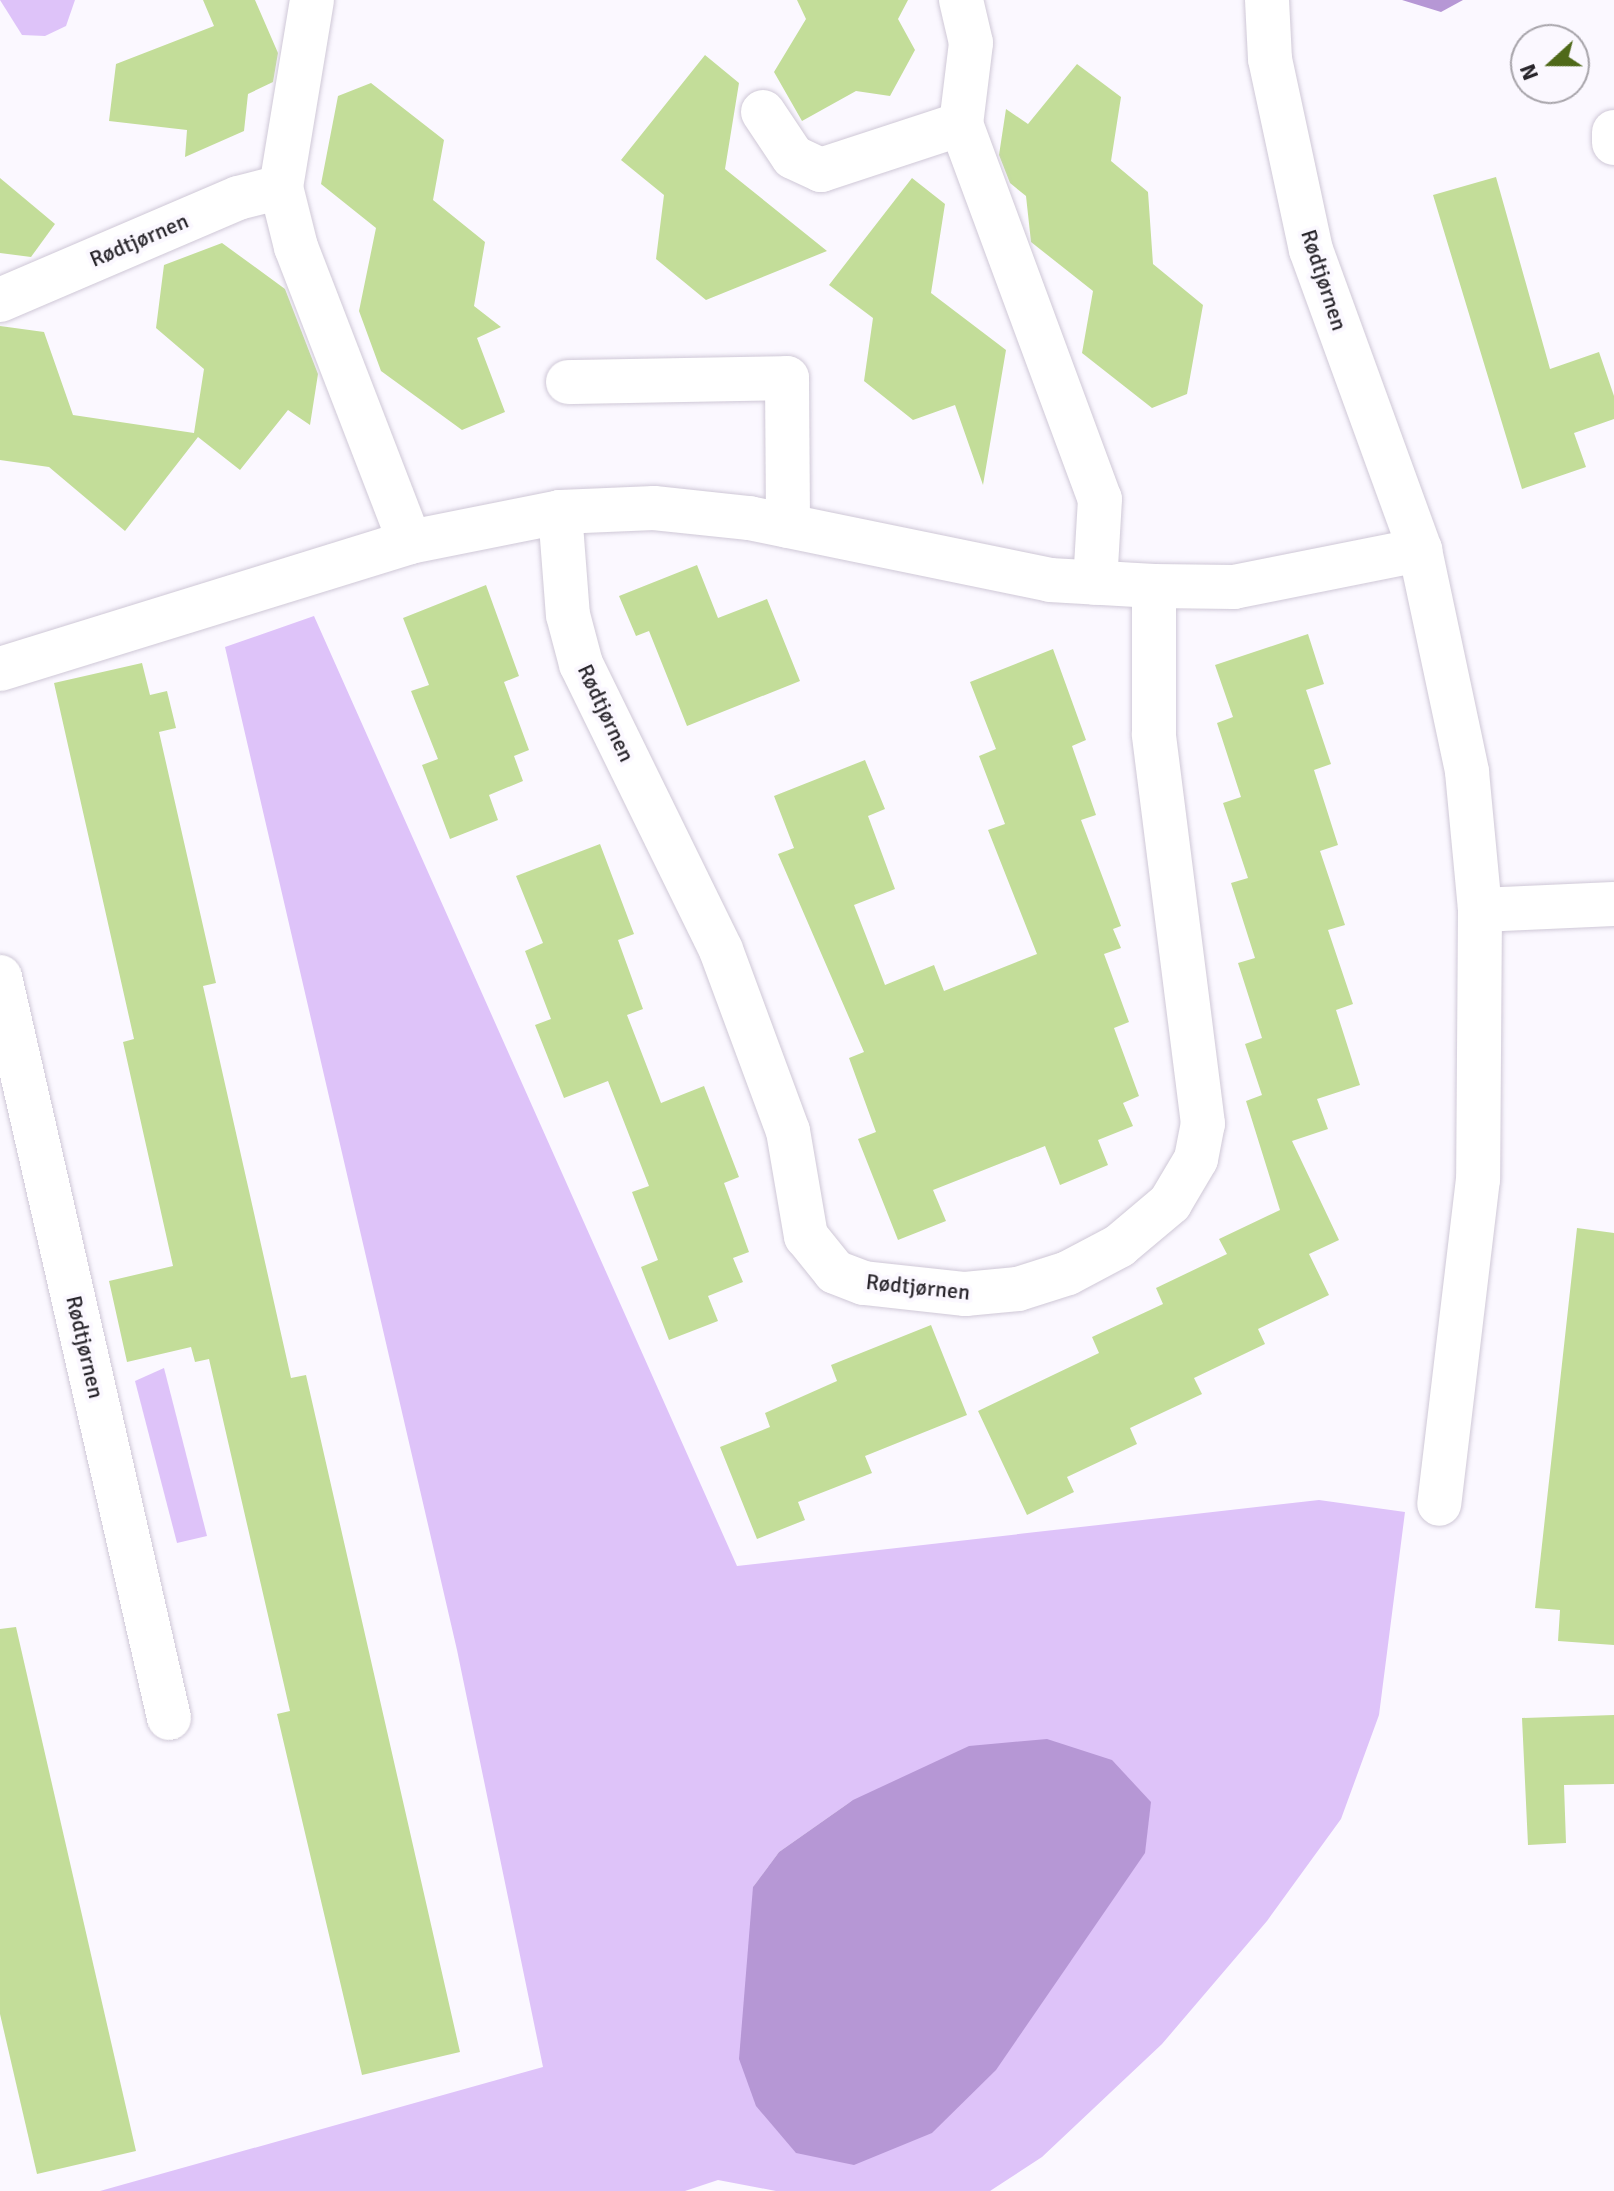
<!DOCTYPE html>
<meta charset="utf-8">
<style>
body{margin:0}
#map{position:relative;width:1614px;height:2191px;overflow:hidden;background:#fbf8ff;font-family:Signika,sans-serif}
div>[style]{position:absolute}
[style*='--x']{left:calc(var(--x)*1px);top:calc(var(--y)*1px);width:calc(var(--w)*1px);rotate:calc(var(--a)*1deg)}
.green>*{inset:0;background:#dec3f9}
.water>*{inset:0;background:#b697d5}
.building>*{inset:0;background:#c3dd99}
.roads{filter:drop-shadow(0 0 2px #cfc8d7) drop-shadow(0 0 2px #cfc8d7)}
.minor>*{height:44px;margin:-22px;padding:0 22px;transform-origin:22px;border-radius:22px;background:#fff}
span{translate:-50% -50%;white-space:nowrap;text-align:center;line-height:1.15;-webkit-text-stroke:8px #fbf8ff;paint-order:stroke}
.street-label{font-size:22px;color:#28252b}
.north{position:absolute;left:1510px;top:24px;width:80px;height:80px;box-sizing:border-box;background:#fbf8ff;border:2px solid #a7a4aa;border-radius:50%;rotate:249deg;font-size:22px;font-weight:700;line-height:32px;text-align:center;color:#28252b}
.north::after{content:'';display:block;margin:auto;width:28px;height:36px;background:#4f6919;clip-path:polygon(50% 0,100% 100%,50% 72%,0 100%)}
</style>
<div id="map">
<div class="green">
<i style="clip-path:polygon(0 0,75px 0,66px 26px,45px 36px,22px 35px)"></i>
<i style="clip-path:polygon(evenodd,314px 616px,737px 1566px,1319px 1500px,1405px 1512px,1379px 1715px,1341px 1819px,1267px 1921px,1162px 2044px,1042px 2157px,990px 2191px,776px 2191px,718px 2180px,685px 2191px,100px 2191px,543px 2067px,457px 1650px,225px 647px,314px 616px,853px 1800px,753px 1887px,779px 1852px,853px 1800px)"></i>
<i style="clip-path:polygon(164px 1368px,207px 1536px,177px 1543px,135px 1381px)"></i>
</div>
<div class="water">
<i style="clip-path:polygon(1402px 0,1463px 0,1441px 12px)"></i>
<i style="clip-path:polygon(1047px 1739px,1112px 1760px,1151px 1802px,1145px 1853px,996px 2070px,932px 2133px,854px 2165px,796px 2153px,756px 2106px,739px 2059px,753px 1887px,779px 1852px,853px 1800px,969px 1746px)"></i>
</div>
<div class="building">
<i style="clip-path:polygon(203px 0,255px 0,278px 53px,273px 82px,248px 94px,244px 131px,185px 157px,187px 130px,109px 121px,116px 64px,214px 26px)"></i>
<i style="clip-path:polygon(797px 0,908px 0,898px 19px,915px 50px,890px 96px,856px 91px,802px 121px,774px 72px,806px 19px)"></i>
<i style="clip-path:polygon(705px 55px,739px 83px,725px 169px,827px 251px,706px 300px,656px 259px,664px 195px,621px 160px)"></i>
<i style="clip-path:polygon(1077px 64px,1121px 97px,1111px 161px,1148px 192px,1153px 264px,1203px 305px,1187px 394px,1152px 408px,1082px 353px,1093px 291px,1031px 242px,1026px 196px,1010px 183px,999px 155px,1006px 109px,1028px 124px)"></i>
<i style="clip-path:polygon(371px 83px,444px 140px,433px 200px,485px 242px,474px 306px,501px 327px,477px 338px,505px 412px,462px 430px,381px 371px,359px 311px,376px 228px,321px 184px,338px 96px)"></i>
<i style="clip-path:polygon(1496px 177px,1550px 369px,1599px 352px,1614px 396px,1614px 419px,1574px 433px,1586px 467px,1522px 489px,1433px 195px)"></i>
<i style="clip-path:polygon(0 178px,55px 224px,31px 257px,0 253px)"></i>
<i style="clip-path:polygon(912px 178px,945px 204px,931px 293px,1006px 350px,983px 485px,955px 405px,913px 420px,864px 381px,873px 318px,829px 285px)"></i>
<i style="clip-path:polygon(222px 243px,285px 289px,318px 374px,310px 425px,288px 410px,240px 470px,198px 437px,125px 531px,49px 467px,0 460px,0 326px,44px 332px,73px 415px,194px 433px,204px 369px,156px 328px,164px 265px)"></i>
<i style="clip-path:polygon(697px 565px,718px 618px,767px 599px,800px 681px,687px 726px,649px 631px,636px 636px,619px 596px)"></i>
<i style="clip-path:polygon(486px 585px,519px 676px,504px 682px,529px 750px,514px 756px,523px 781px,489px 795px,498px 820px,450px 839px,422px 765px,438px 759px,411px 691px,429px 685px,403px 618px)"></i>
<i style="clip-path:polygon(1308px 634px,1324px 684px,1306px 690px,1331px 764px,1314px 770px,1338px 845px,1320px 851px,1345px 925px,1328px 930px,1353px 1004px,1336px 1010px,1360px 1085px,1317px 1099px,1328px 1129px,1292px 1141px,1339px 1240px,1309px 1254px,1329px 1295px,1258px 1329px,1265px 1344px,1194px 1378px,1202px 1394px,1130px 1428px,1137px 1444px,1067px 1477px,1074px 1492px,1027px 1515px,978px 1411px,1099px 1353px,1092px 1337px,1163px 1304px,1156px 1288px,1227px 1254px,1219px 1239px,1280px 1210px,1246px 1101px,1262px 1095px,1245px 1044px,1262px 1038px,1238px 963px,1255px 958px,1231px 883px,1248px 878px,1223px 803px,1241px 797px,1217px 723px,1233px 717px,1215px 665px)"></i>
<i style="clip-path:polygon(1053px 649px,1086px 740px,1072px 746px,1096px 815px,1081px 820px,1121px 926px,1113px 929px,1121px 948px,1104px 954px,1129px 1022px,1114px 1028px,1139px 1096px,1123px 1103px,1133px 1126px,1098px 1140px,1108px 1165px,1060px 1185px,1045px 1146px,933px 1190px,946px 1221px,898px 1240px,858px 1139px,876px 1132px,849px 1058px,864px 1052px,778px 854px,794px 848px,774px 796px,865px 760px,885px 809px,868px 816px,895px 889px,854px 905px,885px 985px,934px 965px,944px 991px,1037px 954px,988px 830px,1005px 824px,979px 756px,996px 749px,970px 682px)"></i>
<i style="clip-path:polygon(142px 663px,150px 695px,167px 691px,176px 728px,159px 732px,216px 983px,203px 986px,291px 1378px,306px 1375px,460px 2052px,362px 2075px,277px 1714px,290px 1711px,209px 1359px,195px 1362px,191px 1347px,127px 1362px,109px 1281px,173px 1266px,123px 1042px,134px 1039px,54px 683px)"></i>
<i style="clip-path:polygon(600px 844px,634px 934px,618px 940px,643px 1009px,627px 1015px,661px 1103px,704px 1086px,739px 1177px,724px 1183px,749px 1252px,733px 1258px,743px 1282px,708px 1296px,718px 1321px,669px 1340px,641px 1267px,658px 1260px,632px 1192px,649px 1186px,608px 1081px,564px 1098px,535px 1025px,551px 1019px,525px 951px,543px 943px,516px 876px)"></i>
<i style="clip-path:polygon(1577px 1228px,1614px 1233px,1614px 1645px,1558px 1641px,1560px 1610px,1535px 1608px)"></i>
<i style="clip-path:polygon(931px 1325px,967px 1415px,865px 1456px,872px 1473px,798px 1502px,805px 1520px,757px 1539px,720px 1447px,770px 1427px,765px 1413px,837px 1381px,831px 1365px)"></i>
<i style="clip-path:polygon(16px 1627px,136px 2151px,37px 2174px,0 2014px,0 1629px)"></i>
<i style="clip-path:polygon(1614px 1715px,1614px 1784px,1564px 1785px,1566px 1843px,1528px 1845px,1522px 1718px)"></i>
</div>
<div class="roads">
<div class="minor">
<i style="--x:312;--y:0;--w:190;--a:99.4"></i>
<i style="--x:281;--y:187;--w:62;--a:76"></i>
<i style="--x:296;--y:247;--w:316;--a:68.9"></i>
<i style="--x:961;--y:0;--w:44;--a:76.9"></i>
<i style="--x:971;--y:43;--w:82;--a:97"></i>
<i style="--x:961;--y:124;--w:400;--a:69.7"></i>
<i style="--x:1100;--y:499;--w:84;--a:93.4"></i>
<i style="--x:1267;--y:0;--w:59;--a:87.1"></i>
<i style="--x:1270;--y:59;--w:195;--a:77.9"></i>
<i style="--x:1311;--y:250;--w:319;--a:70"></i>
<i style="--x:1420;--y:550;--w:227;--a:78"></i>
<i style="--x:1467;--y:772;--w:139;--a:84.6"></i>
<i style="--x:1480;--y:910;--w:269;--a:90.4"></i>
<i style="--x:1478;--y:1179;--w:327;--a:96.8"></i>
<i style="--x:763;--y:112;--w:54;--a:56.3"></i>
<i style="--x:793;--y:157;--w:31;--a:25"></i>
<i style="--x:821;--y:170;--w:147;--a:-18.2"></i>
<i style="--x:1614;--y:132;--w:11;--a:90"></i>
<i style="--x:0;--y:300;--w:259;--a:-23.2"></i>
<i style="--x:238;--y:198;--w:44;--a:-14.3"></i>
<i style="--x:568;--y:382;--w:219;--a:-1"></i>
<i style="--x:787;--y:378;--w:148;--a:89.6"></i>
<i style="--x:560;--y:512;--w:103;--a:85.6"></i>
<i style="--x:568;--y:615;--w:51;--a:75.1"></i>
<i style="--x:581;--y:664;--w:318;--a:63.9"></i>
<i style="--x:721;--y:950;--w:193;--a:69.7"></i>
<i style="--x:788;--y:1131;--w:107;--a:80.3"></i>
<i style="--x:806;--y:1236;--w:46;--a:51.1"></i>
<i style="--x:835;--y:1272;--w:31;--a:21"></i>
<i style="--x:864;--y:1283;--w:102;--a:6.2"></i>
<i style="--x:965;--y:1294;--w:53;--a:-5.4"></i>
<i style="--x:1018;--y:1289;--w:52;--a:-17.7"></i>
<i style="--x:1068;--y:1273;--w:58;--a:-27.9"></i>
<i style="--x:1119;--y:1246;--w:67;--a:-40.1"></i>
<i style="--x:1170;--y:1203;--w:51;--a:-59.4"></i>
<i style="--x:1196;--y:1159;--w:36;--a:-79"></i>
<i style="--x:1203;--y:1124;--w:393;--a:-97.2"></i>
<i style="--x:1154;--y:734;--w:148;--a:-90"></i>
<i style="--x:0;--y:669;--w:429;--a:-17.2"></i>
<i style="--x:410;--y:542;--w:153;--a:-11.3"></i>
<i style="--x:560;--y:512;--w:94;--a:-2.4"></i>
<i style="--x:654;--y:508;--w:96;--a:6"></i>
<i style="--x:749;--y:518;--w:307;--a:11.6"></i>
<i style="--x:1050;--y:580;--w:104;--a:3.3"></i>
<i style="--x:1154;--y:586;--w:80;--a:0.7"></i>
<i style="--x:1234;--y:587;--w:190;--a:-11.3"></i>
<i style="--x:1480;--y:910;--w:134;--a:-2.6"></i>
<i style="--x:0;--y:977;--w:760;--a:77.15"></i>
</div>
</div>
<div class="street-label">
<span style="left:139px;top:240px;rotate:-23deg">Rødtjørnen</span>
<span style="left:1324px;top:280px;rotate:72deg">Rødtjørnen</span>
<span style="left:606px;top:713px;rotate:65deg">Rødtjørnen</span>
<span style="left:918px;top:1287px;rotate:6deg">Rødtjørnen</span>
<span style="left:85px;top:1347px;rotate:77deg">Rødtjørnen</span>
</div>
<div class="north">N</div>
</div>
